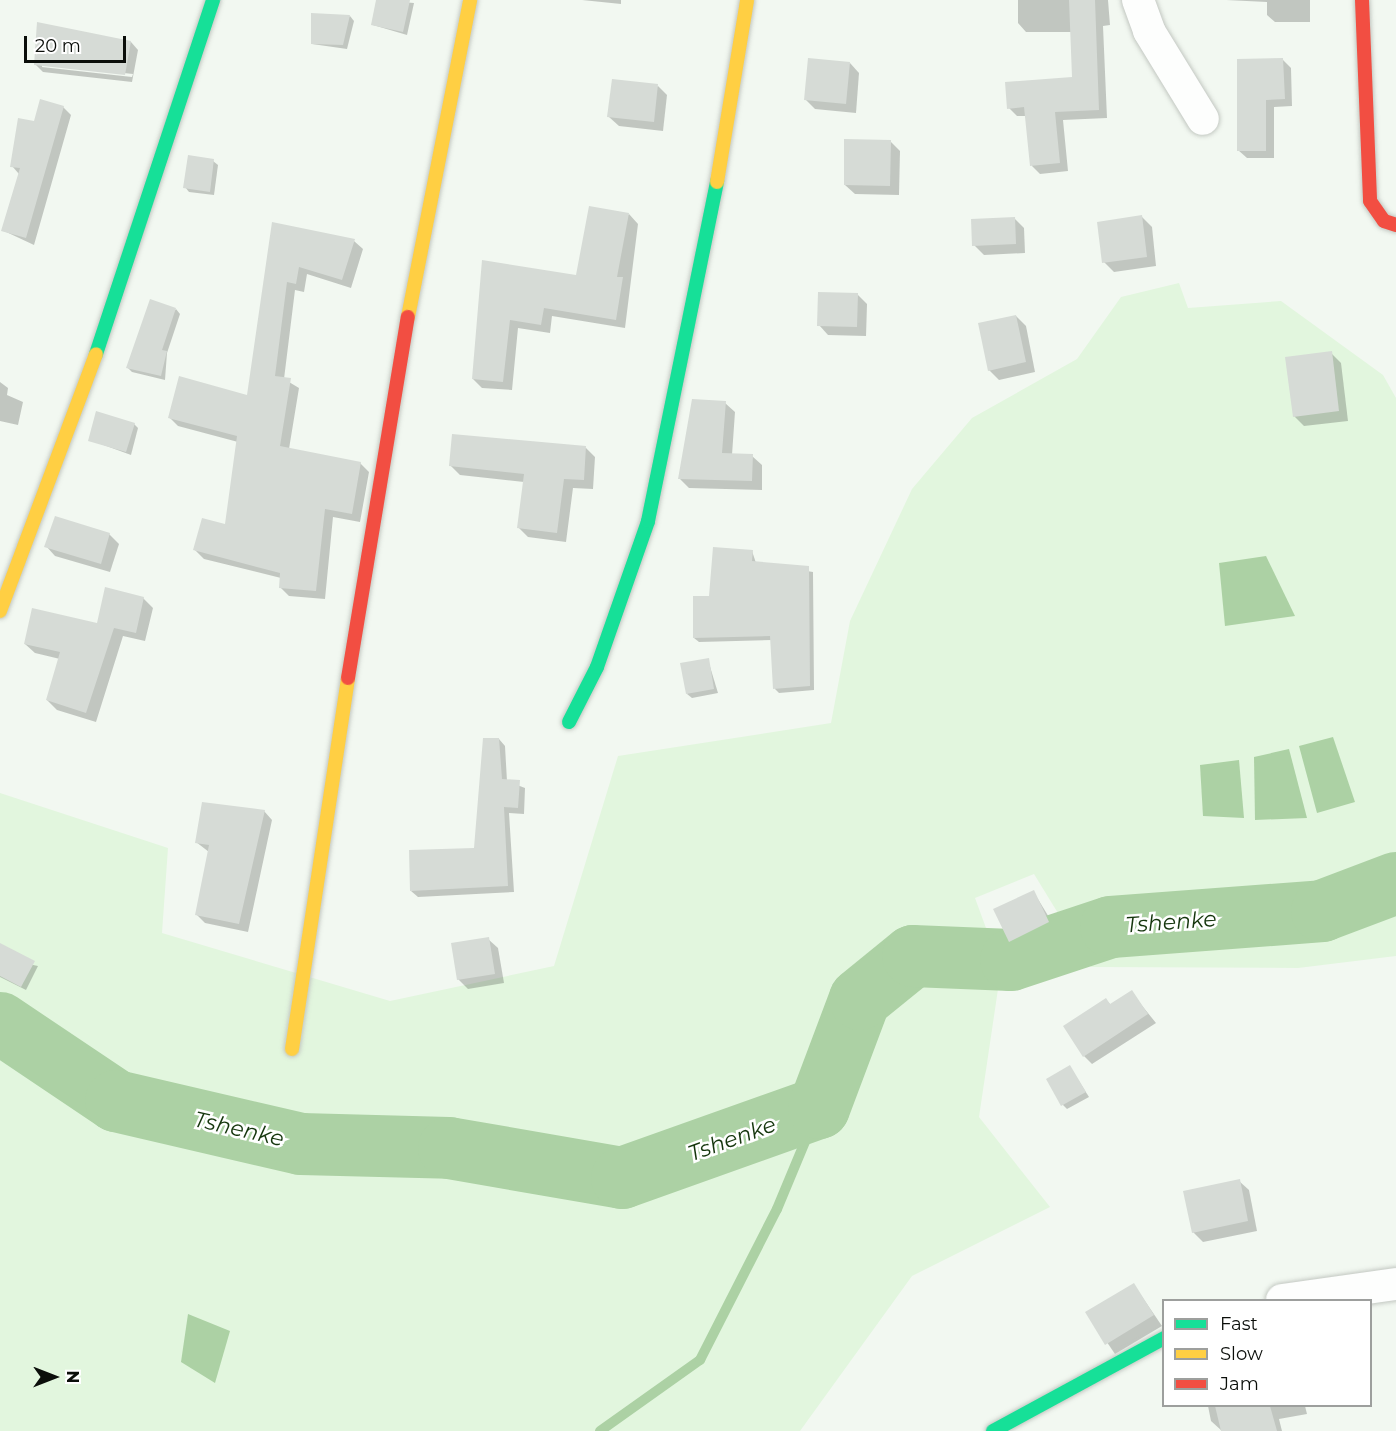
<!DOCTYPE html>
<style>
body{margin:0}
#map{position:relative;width:1396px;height:1431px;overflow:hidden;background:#f2f8f1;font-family:Montserrat,sans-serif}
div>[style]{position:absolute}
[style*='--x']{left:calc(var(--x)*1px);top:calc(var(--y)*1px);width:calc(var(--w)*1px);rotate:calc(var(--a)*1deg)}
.green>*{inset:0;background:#e2f6de}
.water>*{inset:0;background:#acd1a4}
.shadow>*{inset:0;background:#0003}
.stream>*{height:10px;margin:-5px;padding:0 5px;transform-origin:5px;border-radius:5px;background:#acd1a4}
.river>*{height:62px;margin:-31px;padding:0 31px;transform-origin:31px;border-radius:31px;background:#acd1a4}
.building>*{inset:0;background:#d6dbd6}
.roads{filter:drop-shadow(0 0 2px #c3c8c2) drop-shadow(0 0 2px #c3c8c2)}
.street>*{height:32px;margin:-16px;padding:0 16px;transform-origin:16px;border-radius:16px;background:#fdfefd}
.fast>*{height:14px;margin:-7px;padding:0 7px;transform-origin:7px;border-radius:7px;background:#16e098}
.slow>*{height:14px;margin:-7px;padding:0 7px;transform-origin:7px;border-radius:7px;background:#ffcf43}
.jam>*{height:14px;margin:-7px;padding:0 7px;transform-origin:7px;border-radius:7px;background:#f24e42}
span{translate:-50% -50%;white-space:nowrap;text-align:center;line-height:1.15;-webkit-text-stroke:5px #fff;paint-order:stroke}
.water-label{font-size:22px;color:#15360d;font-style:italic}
.legend{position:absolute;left:1162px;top:1299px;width:210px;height:108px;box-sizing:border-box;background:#fff;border:2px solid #9d9f9d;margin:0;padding:8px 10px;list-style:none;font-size:18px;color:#0b0e0a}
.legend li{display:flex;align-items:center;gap:12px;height:30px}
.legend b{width:30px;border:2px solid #9d9f9d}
.north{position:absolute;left:24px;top:1347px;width:60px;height:60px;-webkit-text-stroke:4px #fff;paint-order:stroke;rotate:90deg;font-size:16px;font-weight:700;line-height:24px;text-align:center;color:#0b0e0a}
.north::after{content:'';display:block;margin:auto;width:21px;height:27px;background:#0b0e0a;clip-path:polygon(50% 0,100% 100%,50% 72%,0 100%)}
.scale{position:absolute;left:24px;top:36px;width:102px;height:27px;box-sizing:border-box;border:3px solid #0b0e0a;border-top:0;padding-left:8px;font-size:18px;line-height:21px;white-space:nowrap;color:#0b0e0a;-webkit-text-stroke:4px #fff;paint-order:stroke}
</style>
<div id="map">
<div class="green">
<i style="clip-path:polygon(1179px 283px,1188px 308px,1281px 301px,1383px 375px,1396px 398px,1396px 956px,1298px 968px,1091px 967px,1034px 874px,975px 898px,1001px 969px,979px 1117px,1050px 1207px,912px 1276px,800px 1431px,0 1431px,0 793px,168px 848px,162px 933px,390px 1001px,554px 966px,618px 756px,831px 723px,850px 621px,912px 489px,972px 418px,1077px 359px,1121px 297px)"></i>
</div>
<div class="water">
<i style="clip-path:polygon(1266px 556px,1295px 616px,1225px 626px,1219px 563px)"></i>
<i style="clip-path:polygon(1333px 737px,1355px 802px,1317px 813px,1299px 746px)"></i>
<i style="clip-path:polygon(1289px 749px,1307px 818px,1255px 820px,1254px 757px)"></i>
<i style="clip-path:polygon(1239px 760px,1244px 818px,1203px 816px,1200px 765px)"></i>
<i style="clip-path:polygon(188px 1314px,230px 1331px,215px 1383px,181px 1362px)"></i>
</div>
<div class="shadow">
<i style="clip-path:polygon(377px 0,414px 3px,407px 35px,373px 25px)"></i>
<i style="clip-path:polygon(582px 0,621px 0,621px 4px)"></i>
<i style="clip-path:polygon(1018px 0,1108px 0,1110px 25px,1103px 26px,1107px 118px,1063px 120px,1068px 171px,1040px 174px,1032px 166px,1027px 116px,1017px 116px,1009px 108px,1074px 78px,1072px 32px,1026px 32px,1018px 23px)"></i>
<i style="clip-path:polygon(1226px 0,1310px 0,1310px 22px,1275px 22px,1267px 15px,1267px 2px)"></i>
<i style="clip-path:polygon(350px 16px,354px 21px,347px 49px,312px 44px)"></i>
<i style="clip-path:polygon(evenodd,39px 24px,131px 42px,138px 50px,132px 82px,43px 72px,36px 65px,39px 24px,42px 64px,133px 74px,132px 77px,42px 67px,42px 64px)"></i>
<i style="clip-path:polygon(1283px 60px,1291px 68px,1292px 106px,1274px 107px,1274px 158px,1247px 158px,1238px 150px)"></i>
<i style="clip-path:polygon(850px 63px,859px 73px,856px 113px,815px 109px,806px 100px)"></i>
<i style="clip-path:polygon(658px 86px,667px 95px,663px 131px,619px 126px,609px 117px)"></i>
<i style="clip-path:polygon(63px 107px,71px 115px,34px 245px,2px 230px,19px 174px,12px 166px,35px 122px)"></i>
<i style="clip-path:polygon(890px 141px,900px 151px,899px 195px,855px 194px,845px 185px)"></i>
<i style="clip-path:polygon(213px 161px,218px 165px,214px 195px,189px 192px,185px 187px)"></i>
<i style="clip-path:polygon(629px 214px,638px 224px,625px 328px,552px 316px,550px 333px,518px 328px,512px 390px,482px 388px,473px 379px,484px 262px,577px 277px)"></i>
<i style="clip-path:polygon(1142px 217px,1152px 227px,1156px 266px,1114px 272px,1104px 262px)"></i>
<i style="clip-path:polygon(1014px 218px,1024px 228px,1025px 253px,984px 255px,974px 245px)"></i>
<i style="clip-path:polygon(274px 224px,354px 241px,363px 249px,351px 288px,307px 274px,304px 292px,295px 290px,284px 379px,299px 388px,289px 449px,360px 463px,369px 472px,360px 522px,333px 517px,325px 599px,289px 596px,280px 587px,281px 578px,204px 559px,195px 550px,227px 526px,238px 442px,178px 426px,170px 418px,248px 397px)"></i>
<i style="clip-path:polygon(857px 294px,867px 304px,866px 336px,828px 335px,819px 325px)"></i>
<i style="clip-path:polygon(176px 309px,180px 314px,167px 353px,165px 380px,132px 372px,127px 367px)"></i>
<i style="clip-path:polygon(1016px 316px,1026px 326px,1035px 372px,999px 380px,989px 370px)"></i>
<i style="clip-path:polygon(1331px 353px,1341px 363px,1348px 421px,1304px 426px,1294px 416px)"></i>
<i style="clip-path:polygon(0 382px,8px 388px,7px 395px,23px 402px,18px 425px,0 421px)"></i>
<i style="clip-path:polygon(725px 403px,735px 412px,732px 455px,752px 456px,762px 465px,762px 490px,689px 488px,680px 479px)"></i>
<i style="clip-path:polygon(134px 424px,138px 428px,131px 455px,90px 440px)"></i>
<i style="clip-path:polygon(586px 448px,595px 457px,593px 489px,573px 488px,566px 542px,528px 537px,518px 527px,524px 482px,460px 475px,450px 465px)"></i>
<i style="clip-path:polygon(109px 534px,119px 544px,110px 572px,55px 556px,46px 546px)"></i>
<i style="clip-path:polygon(752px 551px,756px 563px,813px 572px,814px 690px,779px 693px,775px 689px,772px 640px,699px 642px,694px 638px,710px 598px)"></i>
<i style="clip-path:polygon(143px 598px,153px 608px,145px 641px,123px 636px,96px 722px,57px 710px,47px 700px,60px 659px,35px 653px,25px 644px,98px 624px)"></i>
<i style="clip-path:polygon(708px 660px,718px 693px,692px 698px,687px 694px)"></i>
<i style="clip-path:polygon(499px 739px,505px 746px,507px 781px,525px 788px,524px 814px,509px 813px,514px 892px,418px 897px,411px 891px,475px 850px)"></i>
<i style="clip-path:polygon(264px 811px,272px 820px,248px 932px,205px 923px,197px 915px,209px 852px,196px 842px)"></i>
<i style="clip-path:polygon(1033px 891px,1058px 932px,1020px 950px,1010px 941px)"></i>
<i style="clip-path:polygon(488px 939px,498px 948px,504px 983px,468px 989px,458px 979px)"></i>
<i style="clip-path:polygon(0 958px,38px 966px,26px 990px,0 977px)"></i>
<i style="clip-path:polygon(1131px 992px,1156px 1023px,1092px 1064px,1084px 1056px,1106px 1000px,1111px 1005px)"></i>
<i style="clip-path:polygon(1070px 1067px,1089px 1097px,1067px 1109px,1063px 1105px)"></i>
<i style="clip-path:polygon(1239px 1181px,1249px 1190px,1257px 1231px,1203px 1242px,1193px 1232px)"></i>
<i style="clip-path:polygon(1134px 1285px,1162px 1326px,1115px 1354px,1087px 1313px)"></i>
<i style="clip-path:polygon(1208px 1406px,1305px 1406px,1307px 1414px,1279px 1419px,1282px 1431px,1222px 1431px,1211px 1421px)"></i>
</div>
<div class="stream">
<i style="--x:600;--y:1431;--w:123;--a:-35.4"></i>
<i style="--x:700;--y:1360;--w:169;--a:-63"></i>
<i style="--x:777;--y:1209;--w:109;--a:-67.4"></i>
</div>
<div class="river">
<i style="--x:0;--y:1023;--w:140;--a:33.9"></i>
<i style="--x:116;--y:1101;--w:190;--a:13.1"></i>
<i style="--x:301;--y:1144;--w:148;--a:1.5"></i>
<i style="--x:449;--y:1148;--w:176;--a:9.8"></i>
<i style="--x:622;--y:1178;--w:209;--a:-19.6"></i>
<i style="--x:819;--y:1108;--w:116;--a:-69.4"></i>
<i style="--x:860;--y:999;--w:68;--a:-39.1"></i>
<i style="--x:913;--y:956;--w:98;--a:2.3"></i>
<i style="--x:1011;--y:960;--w:105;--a:-18.3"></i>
<i style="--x:1111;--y:927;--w:212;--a:-4.3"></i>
<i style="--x:1322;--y:911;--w:79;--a:-20.7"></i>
</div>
<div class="building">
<i style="clip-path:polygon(376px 0,410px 0,403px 32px,371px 25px)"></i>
<i style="clip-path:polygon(1069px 0,1095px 0,1099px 110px,1055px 112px,1060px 163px,1030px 166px,1024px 107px,1007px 109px,1005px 82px,1072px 77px)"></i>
<i style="clip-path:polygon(311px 13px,350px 15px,343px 45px,311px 44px)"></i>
<i style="clip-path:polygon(37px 22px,131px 41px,125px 75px,34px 65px)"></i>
<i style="clip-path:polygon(808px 58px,850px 62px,846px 104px,804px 100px)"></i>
<i style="clip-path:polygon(1283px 58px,1285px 99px,1266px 100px,1266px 151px,1237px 151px,1237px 59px)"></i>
<i style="clip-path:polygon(612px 79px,658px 84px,654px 122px,607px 117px)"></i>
<i style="clip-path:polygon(40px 99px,64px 106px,26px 238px,1px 231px,20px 168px,10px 167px,18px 118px,34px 121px)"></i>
<i style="clip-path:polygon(844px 139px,891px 140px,890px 186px,844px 185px)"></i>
<i style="clip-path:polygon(188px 155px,214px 159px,210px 192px,183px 188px)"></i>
<i style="clip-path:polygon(589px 206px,629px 213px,617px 277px,623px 277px,616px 320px,544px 308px,541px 325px,510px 320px,503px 382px,472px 379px,482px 260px,576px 275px)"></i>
<i style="clip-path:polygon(1142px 215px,1147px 257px,1102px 263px,1097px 222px)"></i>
<i style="clip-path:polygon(1015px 217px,1016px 244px,972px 246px,971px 219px)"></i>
<i style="clip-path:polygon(272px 222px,355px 239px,342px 280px,299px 267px,296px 284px,287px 282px,275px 376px,291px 378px,280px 446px,361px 462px,352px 514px,325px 509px,316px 591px,279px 588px,280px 573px,193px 550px,202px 518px,225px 524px,237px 436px,168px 418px,179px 376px,247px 395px)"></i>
<i style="clip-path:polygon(818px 292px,858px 293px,857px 327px,817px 326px)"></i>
<i style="clip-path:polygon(150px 299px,176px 308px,162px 350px,167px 351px,161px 376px,126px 368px)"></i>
<i style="clip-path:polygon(1016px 315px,1026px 362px,988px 371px,978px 323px)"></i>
<i style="clip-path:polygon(1332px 351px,1339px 411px,1293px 417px,1285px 357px)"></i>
<i style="clip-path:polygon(692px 399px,726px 401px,722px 453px,753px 454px,752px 481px,678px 479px)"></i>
<i style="clip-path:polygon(96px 411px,135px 423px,126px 452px,88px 441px)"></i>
<i style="clip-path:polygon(452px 434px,586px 446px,584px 480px,564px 479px,557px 533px,517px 528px,524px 474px,449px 466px)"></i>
<i style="clip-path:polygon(55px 516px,110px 533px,101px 564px,44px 547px)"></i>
<i style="clip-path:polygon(713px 547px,753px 550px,752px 561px,809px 566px,810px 686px,773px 689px,770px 636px,693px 638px,693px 596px,709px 596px)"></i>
<i style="clip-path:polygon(105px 587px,144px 597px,136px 633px,114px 628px,86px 713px,46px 700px,60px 652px,24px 644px,32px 608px,97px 623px)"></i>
<i style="clip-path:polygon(709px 658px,714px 689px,686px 694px,680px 663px)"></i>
<i style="clip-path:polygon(483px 738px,499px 738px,502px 779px,520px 780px,518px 808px,504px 807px,508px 886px,410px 891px,409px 850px,474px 848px)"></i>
<i style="clip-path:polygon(202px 802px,265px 810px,239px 924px,195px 915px,209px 845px,195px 843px)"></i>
<i style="clip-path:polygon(1034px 890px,1049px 922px,1009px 942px,993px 909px)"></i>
<i style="clip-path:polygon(489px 937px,495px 974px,457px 980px,451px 943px)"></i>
<i style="clip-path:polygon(0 943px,35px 961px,21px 987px,0 976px)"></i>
<i style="clip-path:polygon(1132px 990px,1148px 1014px,1083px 1057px,1063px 1026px,1106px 998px,1110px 1004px)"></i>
<i style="clip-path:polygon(1070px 1065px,1086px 1092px,1061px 1106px,1046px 1079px)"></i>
<i style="clip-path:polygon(1240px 1179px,1248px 1221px,1192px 1233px,1183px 1191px)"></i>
<i style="clip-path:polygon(1134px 1283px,1154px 1315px,1105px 1345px,1085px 1312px)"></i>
<i style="clip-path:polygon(1215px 1406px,1270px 1406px,1277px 1431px,1221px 1431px)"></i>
</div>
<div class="roads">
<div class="street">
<i style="--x:1138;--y:0;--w:33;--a:70"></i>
<i style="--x:1149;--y:31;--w:103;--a:58.5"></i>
<i style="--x:1282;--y:1300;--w:115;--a:-8"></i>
</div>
<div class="fast">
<i style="--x:96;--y:354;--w:373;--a:-71.7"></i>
<i style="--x:569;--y:722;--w:62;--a:-63"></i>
<i style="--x:597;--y:667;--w:155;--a:-70.7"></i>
<i style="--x:648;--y:521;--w:346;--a:-78.5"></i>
<i style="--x:993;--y:1431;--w:195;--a:-28.5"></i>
</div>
<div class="slow">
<i style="--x:717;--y:182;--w:184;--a:-80.6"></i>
<i style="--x:408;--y:317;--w:323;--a:-78.9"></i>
<i style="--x:0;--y:611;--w:274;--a:-69.5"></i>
<i style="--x:292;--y:1049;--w:375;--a:-81.4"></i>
</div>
<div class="jam">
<i style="--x:1362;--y:0;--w:201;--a:87.7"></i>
<i style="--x:1370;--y:201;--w:24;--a:55"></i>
<i style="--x:1384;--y:221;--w:13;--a:18"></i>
<i style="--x:348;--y:678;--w:366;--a:-80.6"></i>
</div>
</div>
<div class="water-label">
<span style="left:1171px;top:922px;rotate:-4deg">Tshenke</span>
<span style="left:239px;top:1129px;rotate:13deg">Tshenke</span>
<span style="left:732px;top:1139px;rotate:-20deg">Tshenke</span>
</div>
<ul class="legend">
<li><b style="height:8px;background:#16e098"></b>Fast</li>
<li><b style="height:8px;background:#ffcf43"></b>Slow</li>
<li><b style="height:8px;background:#f24e42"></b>Jam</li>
</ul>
<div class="north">N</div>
<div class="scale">20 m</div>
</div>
